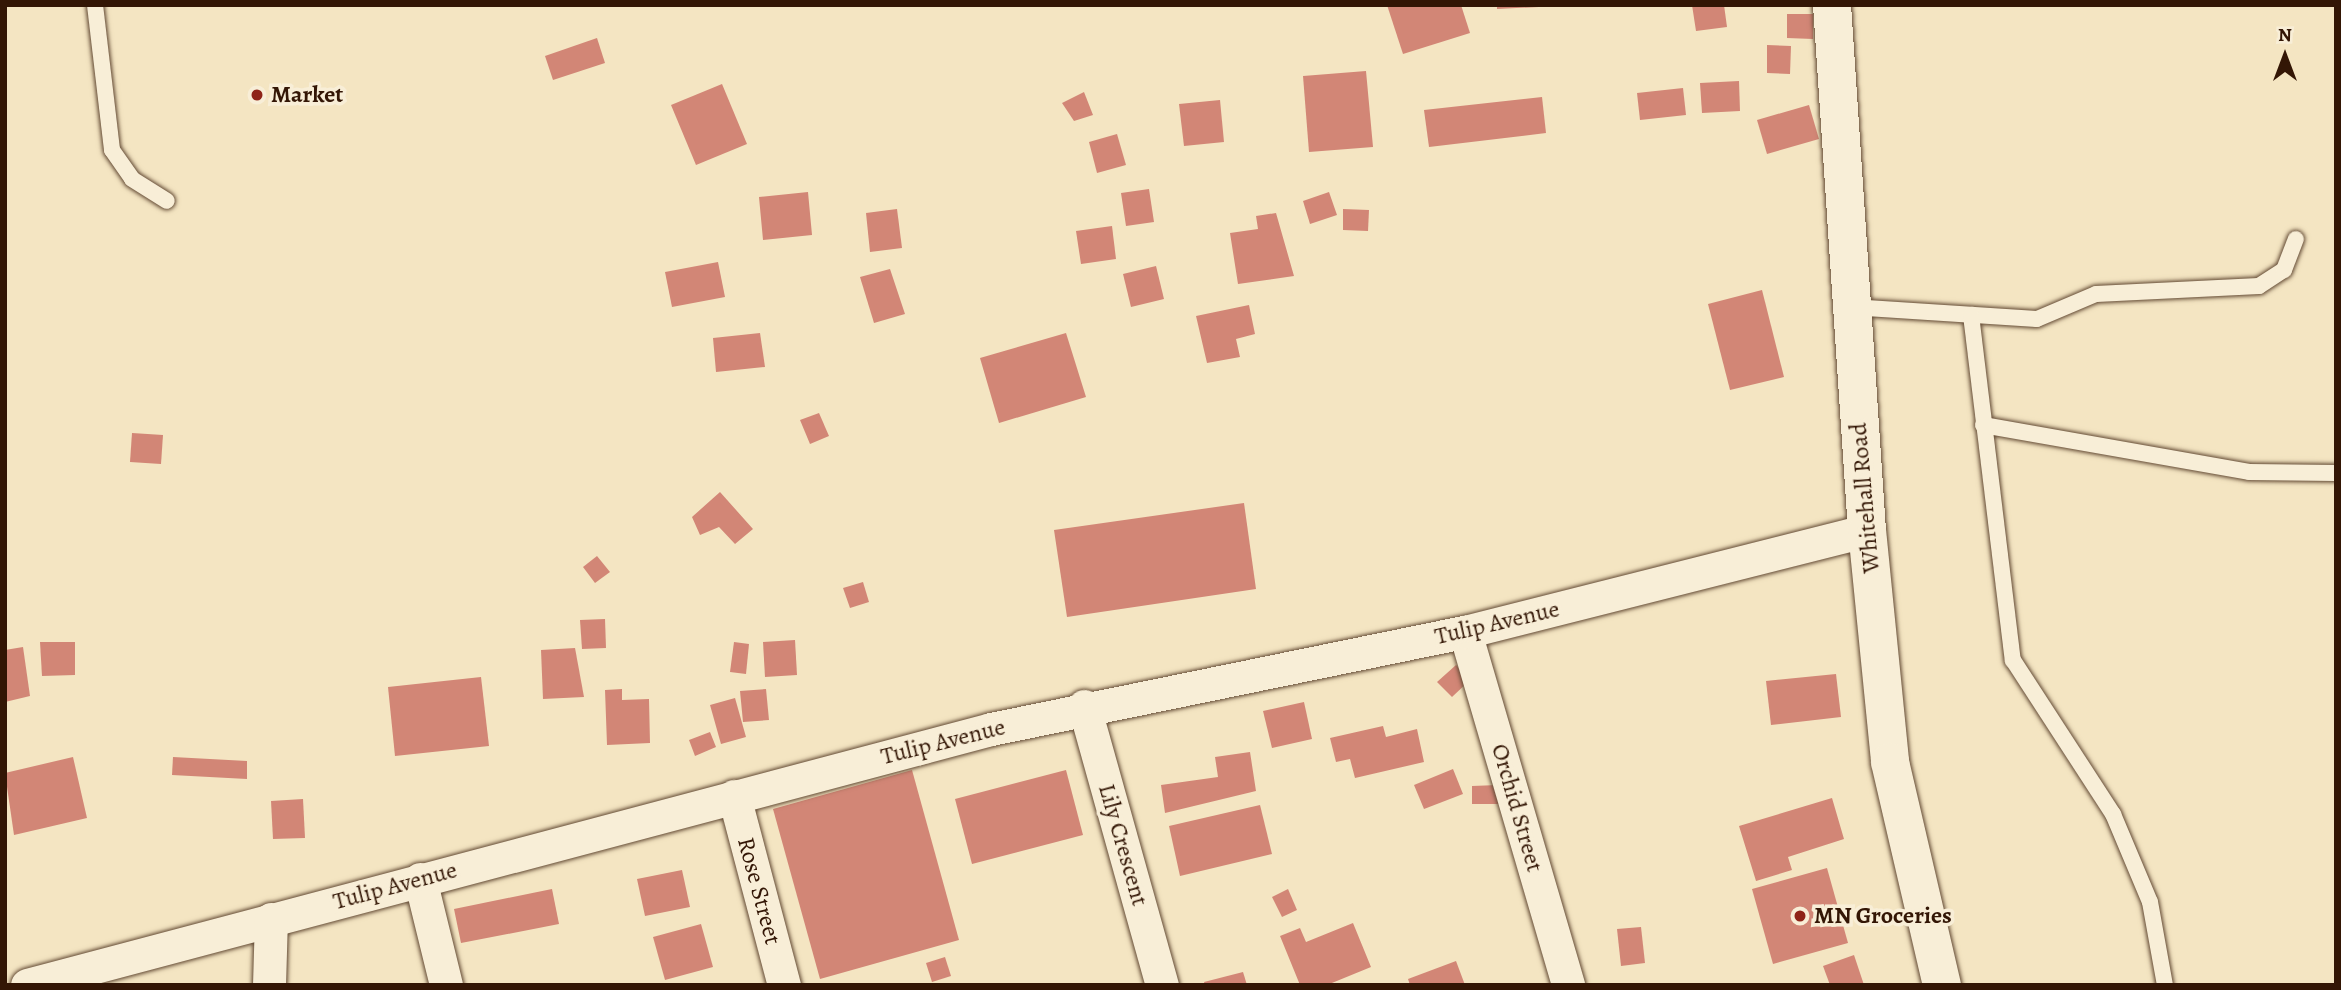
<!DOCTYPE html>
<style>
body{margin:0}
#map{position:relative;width:2341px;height:990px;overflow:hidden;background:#f4e5c2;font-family:Alegreya,serif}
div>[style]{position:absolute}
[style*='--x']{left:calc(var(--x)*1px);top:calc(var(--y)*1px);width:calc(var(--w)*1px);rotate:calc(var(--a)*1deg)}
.building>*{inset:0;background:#d28676}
.roads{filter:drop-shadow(0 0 2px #634a34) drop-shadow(0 0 2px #634a34)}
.service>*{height:16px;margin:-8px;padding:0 8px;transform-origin:8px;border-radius:8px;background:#f8eed7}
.minor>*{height:33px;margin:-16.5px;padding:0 16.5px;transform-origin:16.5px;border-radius:16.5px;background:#f8eed7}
.secondary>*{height:38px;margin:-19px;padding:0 19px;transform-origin:19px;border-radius:19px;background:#f8eed7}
.dots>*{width:19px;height:19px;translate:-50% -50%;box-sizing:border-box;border:4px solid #f8eed7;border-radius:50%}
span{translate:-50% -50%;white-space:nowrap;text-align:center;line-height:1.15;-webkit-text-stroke:7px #f8eed7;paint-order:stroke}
.poi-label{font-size:24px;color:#331605;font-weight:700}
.left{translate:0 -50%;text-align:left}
.street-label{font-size:24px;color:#331605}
.frame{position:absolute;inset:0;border:7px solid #331605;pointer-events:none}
.north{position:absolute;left:2250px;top:21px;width:70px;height:70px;-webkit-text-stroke:5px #f8eed7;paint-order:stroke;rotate:0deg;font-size:19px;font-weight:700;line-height:28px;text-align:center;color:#331605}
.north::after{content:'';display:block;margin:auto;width:24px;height:32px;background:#331605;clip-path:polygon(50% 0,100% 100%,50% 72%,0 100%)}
</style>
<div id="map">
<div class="building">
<i style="clip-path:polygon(1387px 5px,1461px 5px,1470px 33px,1403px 54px)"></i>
<i style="clip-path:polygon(1497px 5px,1539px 5px,1539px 7px,1497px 9px)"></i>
<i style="clip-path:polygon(1692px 5px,1724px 5px,1727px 27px,1696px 31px)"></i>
<i style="clip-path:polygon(1787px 14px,1813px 14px,1813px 39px,1787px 38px)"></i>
<i style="clip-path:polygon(597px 38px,605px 63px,553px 80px,545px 56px)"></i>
<i style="clip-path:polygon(1767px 45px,1791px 46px,1790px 74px,1767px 73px)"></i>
<i style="clip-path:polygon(1366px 71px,1373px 147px,1309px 152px,1303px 76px)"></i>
<i style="clip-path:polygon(1739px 81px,1740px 111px,1702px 113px,1700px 83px)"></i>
<i style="clip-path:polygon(722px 84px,747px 144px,696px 165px,671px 105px)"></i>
<i style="clip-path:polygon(1683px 88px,1686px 115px,1640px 120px,1637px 93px)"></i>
<i style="clip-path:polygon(1084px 92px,1093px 115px,1074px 121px,1062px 103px)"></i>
<i style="clip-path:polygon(1542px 97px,1546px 133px,1429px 147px,1424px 110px)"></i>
<i style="clip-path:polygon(1220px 100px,1224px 142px,1184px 146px,1179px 104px)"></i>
<i style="clip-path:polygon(1809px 105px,1819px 139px,1767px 154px,1757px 120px)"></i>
<i style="clip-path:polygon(1117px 134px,1126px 165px,1097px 173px,1089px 142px)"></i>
<i style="clip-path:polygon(1149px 189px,1154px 222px,1126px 226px,1121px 193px)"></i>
<i style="clip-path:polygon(808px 192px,812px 235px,763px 240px,759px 197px)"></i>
<i style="clip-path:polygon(1329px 192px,1337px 215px,1310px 224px,1303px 201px)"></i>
<i style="clip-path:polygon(897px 209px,902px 248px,870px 252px,866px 213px)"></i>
<i style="clip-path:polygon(1343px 209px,1369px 210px,1368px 231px,1343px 230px)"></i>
<i style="clip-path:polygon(1276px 213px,1294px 276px,1238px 284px,1230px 233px,1258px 229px,1256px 216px)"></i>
<i style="clip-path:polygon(1112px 226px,1116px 259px,1081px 264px,1076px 231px)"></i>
<i style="clip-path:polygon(718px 262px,725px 297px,672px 307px,665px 272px)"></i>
<i style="clip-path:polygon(1156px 266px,1164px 299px,1131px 307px,1123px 274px)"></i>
<i style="clip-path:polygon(890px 269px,905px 314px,874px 323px,860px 277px)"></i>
<i style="clip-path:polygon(1762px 290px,1784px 377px,1730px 390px,1708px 304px)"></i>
<i style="clip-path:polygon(1249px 305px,1255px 334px,1236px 339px,1240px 357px,1207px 363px,1196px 316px)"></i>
<i style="clip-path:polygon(760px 333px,765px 367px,716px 372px,713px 338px)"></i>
<i style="clip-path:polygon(1066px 333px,1086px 397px,999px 423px,980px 358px)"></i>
<i style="clip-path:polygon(819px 413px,829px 436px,810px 444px,800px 420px)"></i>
<i style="clip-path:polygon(132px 433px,163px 435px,161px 464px,130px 462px)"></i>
<i style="clip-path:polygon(720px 492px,753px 529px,735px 544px,719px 527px,700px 535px,692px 517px)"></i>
<i style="clip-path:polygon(1244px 503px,1256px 589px,1067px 617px,1054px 530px)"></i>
<i style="clip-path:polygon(597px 556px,610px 572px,595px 583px,583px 567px)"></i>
<i style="clip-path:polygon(863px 582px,869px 602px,850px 608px,843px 588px)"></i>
<i style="clip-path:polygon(605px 619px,606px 648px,582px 649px,580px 620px)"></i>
<i style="clip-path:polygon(795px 640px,797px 675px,765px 677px,763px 642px)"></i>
<i style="clip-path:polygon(40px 642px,75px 642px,75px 675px,42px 676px)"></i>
<i style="clip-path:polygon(734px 642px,749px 644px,746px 674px,730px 672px)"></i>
<i style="clip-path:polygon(23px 647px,30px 696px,5px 702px,5px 650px)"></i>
<i style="clip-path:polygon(575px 648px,584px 697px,543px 699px,541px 650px)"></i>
<i style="clip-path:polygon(1456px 665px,1470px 680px,1452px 697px,1437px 682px)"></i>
<i style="clip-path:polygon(1836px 674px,1841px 717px,1771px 725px,1766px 681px)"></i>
<i style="clip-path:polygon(481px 677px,489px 746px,395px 756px,388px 687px)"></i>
<i style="clip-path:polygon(622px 689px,622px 700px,649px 699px,650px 743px,607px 745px,605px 690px)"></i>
<i style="clip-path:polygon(766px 689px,769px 720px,743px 722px,740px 691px)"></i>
<i style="clip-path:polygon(735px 698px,746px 737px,721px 744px,710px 705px)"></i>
<i style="clip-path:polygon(1304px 702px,1312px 739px,1272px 748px,1263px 711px)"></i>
<i style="clip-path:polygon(1383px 726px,1386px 737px,1417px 729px,1424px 762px,1355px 778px,1350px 759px,1336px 762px,1330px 738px)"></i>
<i style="clip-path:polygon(710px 732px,716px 747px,695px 756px,689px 740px)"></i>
<i style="clip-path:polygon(1250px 752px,1256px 791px,1165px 813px,1161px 785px,1218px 777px,1215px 757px)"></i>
<i style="clip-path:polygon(73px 757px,87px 818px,14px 835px,5px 773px)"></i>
<i style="clip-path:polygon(173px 757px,247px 761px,247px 779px,172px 775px)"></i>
<i style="clip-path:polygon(1453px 769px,1463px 794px,1424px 809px,1414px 785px)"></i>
<i style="clip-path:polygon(912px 770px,959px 940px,820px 979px,773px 809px)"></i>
<i style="clip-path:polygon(1066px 770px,1083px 835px,972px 864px,955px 799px)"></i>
<i style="clip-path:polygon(1498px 785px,1499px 804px,1472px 804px,1472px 786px)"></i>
<i style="clip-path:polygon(1832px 798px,1844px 839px,1788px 857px,1792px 870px,1756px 881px,1739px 826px)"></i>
<i style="clip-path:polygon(303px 799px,305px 838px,273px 839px,271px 801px)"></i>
<i style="clip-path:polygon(1260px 805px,1272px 854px,1180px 876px,1169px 826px)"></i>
<i style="clip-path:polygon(1827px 868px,1848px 943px,1773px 964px,1752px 889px)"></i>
<i style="clip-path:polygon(682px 870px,690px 907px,645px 916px,637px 879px)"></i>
<i style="clip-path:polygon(552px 889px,559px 924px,461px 943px,454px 909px)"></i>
<i style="clip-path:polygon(1288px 889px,1297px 910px,1282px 917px,1272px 897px)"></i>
<i style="clip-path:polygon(1353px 923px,1371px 967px,1327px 985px,1300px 985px,1280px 936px,1300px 928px,1306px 942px)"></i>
<i style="clip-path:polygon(701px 924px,713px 967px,665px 980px,653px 937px)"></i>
<i style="clip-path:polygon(1641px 927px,1645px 963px,1621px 966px,1617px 929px)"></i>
<i style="clip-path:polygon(1854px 955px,1864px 985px,1830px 985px,1823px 966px)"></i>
<i style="clip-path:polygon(945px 957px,951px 976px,932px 982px,926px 963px)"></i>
<i style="clip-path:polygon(1456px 961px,1465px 985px,1410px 985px,1408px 979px)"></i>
<i style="clip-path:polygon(1243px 972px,1247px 985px,1205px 985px,1204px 982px)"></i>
</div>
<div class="roads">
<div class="service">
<i style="--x:95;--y:5;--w:146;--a:83.3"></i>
<i style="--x:112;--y:150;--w:35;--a:55"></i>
<i style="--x:132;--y:179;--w:41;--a:32.2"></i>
<i style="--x:1851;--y:307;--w:186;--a:3.7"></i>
<i style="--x:2037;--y:319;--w:64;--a:-23"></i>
<i style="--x:2096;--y:294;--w:163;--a:-2.8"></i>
<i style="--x:2259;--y:286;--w:30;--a:-33"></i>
<i style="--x:2284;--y:270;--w:33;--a:-69"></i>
<i style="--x:1971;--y:315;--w:348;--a:83.1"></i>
<i style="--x:2013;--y:660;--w:184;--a:57"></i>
<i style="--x:2113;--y:814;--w:95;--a:67.2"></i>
<i style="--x:2150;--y:902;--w:84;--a:79.8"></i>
<i style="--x:1983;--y:425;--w:270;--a:10"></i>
<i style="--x:2249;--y:472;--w:87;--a:0.7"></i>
</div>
<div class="minor">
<i style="--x:1465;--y:632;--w:368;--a:73.7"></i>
<i style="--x:1084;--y:706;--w:290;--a:74.4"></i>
<i style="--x:734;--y:796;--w:196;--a:75.2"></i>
<i style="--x:420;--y:879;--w:109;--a:76.2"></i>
<i style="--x:27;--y:985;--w:997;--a:-14.87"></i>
<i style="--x:991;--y:729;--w:484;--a:-11.6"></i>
<i style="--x:1465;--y:632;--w:415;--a:-14.2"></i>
<i style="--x:269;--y:985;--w:66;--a:-88.3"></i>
</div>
<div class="secondary">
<i style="--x:1832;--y:5;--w:526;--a:86.19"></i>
<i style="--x:1867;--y:530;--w:233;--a:84.3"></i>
<i style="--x:1890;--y:762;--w:229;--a:76.9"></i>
</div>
</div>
<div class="dots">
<i style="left:257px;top:95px;background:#8f2418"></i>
<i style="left:1800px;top:916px;background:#8f2418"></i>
</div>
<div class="poi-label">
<span class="left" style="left:271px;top:95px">Market</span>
<span class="left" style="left:1814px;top:916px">MN Groceries</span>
</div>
<div class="street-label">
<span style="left:1865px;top:498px;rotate:-95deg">Whitehall Road</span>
<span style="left:1497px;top:623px;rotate:-13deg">Tulip Avenue</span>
<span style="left:943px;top:742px;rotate:-14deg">Tulip Avenue</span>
<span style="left:1517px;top:808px;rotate:74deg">Orchid Street</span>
<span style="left:1123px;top:845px;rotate:74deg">Lily Crescent</span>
<span style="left:395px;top:886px;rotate:-15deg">Tulip Avenue</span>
<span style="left:759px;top:891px;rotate:75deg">Rose Street</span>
</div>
<div class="frame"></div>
<div class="north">N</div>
</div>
